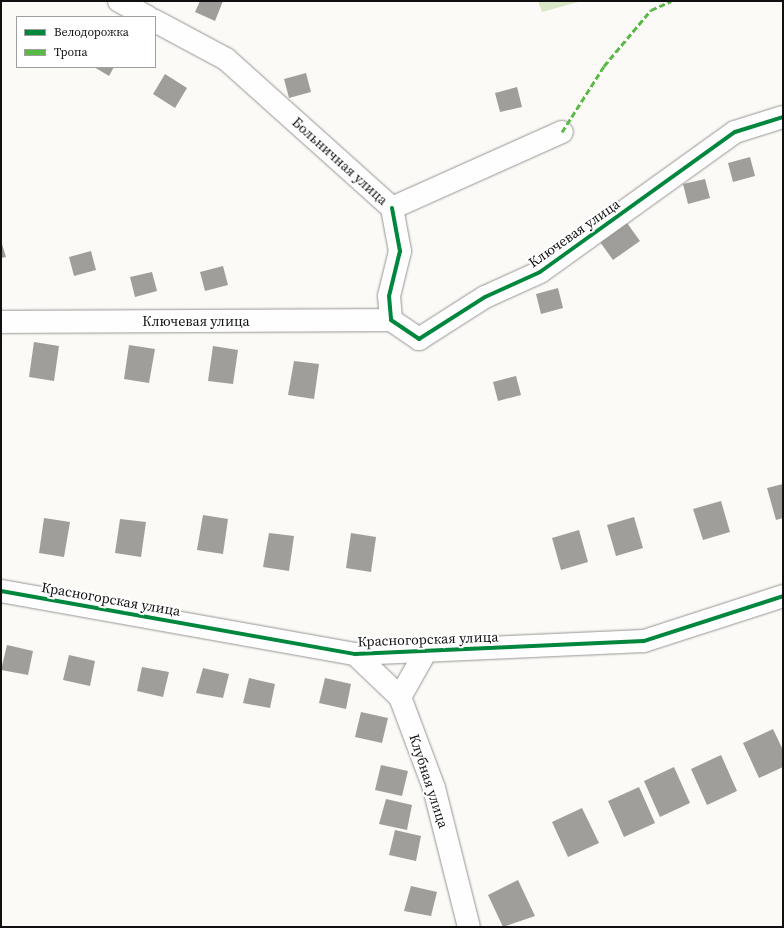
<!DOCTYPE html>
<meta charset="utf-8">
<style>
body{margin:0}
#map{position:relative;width:784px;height:928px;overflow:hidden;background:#fcfaf6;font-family:"Source Serif 4",serif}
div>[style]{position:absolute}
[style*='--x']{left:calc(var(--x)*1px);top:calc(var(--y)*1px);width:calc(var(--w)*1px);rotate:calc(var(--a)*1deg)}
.forest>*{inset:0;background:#d9e7c6}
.building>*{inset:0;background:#a09e9b}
.roads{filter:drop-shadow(0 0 1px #969594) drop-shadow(0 0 1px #969594)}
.minor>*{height:22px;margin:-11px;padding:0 11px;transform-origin:11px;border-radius:11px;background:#fffefe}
.quiet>*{height:3px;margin-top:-1.5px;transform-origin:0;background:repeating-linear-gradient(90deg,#58b947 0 6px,transparent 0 9px)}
.cycleway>*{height:4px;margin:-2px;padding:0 2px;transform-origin:2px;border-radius:2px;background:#00873e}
span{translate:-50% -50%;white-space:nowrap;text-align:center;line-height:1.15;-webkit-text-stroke:4px #fff;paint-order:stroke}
.street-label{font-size:14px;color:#101010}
.frame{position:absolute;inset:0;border:2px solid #101010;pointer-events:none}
.legend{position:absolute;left:16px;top:16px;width:140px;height:52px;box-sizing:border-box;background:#fff;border:1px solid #9f9f9f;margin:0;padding:5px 7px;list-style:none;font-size:12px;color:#101010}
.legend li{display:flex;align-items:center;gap:8px;height:20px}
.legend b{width:20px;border:1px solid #9f9f9f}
</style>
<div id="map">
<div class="forest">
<i style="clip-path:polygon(538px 1px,582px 1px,542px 12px)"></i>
</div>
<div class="building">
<i style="clip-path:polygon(200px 1px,223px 1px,215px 21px,195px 12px)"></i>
<i style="clip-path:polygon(94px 67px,114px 67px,109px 76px)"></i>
<i style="clip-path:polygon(306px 73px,311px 92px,289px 98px,284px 79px)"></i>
<i style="clip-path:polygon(165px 74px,187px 88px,175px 108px,153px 94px)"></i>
<i style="clip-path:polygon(517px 87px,522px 107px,500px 112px,495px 93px)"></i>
<i style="clip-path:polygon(750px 157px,755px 176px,733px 182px,728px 163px)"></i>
<i style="clip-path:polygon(705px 179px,710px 198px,688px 204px,683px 184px)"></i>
<i style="clip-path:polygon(627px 223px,640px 241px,613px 260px,600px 242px)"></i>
<i style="clip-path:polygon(1px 241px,6px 257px,1px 258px)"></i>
<i style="clip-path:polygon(91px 251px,96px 270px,74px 276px,69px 257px)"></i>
<i style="clip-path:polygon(223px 266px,228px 285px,205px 291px,200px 272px)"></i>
<i style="clip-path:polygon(152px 272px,157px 291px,135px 297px,130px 277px)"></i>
<i style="clip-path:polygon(558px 288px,563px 308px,541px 314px,536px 294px)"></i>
<i style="clip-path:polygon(34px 342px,59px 346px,54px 381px,29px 377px)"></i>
<i style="clip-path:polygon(129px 345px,155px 349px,149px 383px,124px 379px)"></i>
<i style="clip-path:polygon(213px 346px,238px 350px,233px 384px,208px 381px)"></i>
<i style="clip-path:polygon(294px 361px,319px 364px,314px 399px,288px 395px)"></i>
<i style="clip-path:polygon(516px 376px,521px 395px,498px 401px,493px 382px)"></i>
<i style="clip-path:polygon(783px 484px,783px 518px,776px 520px,767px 488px)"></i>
<i style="clip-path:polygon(721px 501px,730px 532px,703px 540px,693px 509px)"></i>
<i style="clip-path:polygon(203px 515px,228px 519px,223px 554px,197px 550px)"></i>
<i style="clip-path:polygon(634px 517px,643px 548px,616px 556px,607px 525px)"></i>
<i style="clip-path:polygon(44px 518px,70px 522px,64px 557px,39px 553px)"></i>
<i style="clip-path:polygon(120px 519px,146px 522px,141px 557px,115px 553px)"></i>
<i style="clip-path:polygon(579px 530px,588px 562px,561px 570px,552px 538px)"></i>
<i style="clip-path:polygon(269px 533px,294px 536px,289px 571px,263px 567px)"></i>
<i style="clip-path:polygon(351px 533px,376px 537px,371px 572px,346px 568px)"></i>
<i style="clip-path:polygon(7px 645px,33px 651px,28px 675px,1px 670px)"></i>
<i style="clip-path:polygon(69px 655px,95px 661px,90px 686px,63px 680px)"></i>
<i style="clip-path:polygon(142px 667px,169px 672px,163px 697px,137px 691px)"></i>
<i style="clip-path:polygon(203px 668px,229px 674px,223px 698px,196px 693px)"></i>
<i style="clip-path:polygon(249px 678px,275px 684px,270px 708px,243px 703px)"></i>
<i style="clip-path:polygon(325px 678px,351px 684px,346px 709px,319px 703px)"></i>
<i style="clip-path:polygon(361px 712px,388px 718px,382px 743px,355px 737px)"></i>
<i style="clip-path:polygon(773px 729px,783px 750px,783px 767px,759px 778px,743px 743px)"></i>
<i style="clip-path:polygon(721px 755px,737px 791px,707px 805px,691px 769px)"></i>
<i style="clip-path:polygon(381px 765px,408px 771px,402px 796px,375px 790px)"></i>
<i style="clip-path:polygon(674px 767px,690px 803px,660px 817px,644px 781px)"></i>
<i style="clip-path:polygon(639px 787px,655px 823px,624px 837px,608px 801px)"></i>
<i style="clip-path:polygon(386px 799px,412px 805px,407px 830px,379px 824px)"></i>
<i style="clip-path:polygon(582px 808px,599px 843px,568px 857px,552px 822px)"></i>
<i style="clip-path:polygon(395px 830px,421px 836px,416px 861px,389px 855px)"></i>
<i style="clip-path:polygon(518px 880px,535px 916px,503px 927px,488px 895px)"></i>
<i style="clip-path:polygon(411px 886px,437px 892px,431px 916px,404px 911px)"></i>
</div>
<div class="roads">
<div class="minor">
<i style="--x:119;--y:1;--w:33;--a:29"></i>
<i style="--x:155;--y:21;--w:81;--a:28.2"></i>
<i style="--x:226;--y:59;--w:223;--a:41.9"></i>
<i style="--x:392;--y:208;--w:186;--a:-24.1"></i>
<i style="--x:392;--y:208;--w:44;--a:79.5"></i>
<i style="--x:400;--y:251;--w:46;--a:103.7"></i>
<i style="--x:389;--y:296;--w:24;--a:85"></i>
<i style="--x:391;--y:320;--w:34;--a:34"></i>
<i style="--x:419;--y:339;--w:78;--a:-32.5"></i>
<i style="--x:485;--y:297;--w:60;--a:-24.4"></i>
<i style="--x:540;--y:272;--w:240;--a:-35.7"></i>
<i style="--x:735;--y:132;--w:50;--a:-17.4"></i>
<i style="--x:1;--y:322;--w:390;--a:-0.3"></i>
<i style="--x:1;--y:591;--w:360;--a:10.1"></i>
<i style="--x:355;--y:654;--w:289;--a:-2.6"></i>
<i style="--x:644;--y:641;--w:146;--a:-17.9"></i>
<i style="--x:355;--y:654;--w:62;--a:43.7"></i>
<i style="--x:400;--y:697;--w:97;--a:69.5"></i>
<i style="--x:434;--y:788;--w:143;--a:75.9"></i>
<i style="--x:400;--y:697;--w:53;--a:-60.5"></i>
</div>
</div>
<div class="quiet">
<i style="--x:562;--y:132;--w:78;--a:-57.5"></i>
<i style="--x:604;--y:66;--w:73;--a:-50"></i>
<i style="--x:651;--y:10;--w:22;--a:-24"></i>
</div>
<div class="cycleway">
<i style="--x:392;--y:208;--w:44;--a:79.5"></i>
<i style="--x:400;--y:251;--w:46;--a:103.7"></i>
<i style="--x:389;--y:296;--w:24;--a:85"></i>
<i style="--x:391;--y:320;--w:34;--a:34"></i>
<i style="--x:419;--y:339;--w:78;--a:-32.5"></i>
<i style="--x:485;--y:297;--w:60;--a:-24.4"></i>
<i style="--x:540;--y:272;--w:240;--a:-35.7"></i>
<i style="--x:735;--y:132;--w:50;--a:-17.4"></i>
<i style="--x:1;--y:591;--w:360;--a:10.1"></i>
<i style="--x:355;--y:654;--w:289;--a:-2.6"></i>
<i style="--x:644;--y:641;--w:146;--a:-17.9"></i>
</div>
<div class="street-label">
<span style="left:340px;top:161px;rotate:42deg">Больничная улица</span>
<span style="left:574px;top:233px;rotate:-35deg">Ключевая улица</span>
<span style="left:196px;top:321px">Ключевая улица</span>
<span style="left:111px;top:599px;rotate:10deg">Красногорская улица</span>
<span style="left:428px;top:639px;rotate:-2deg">Красногорская улица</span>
<span style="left:429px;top:781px;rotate:72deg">Клубная улица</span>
</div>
<div class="frame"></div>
<ul class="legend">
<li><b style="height:5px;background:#00873e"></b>Велодорожка</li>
<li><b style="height:5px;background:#58b947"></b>Тропа</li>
</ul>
</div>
